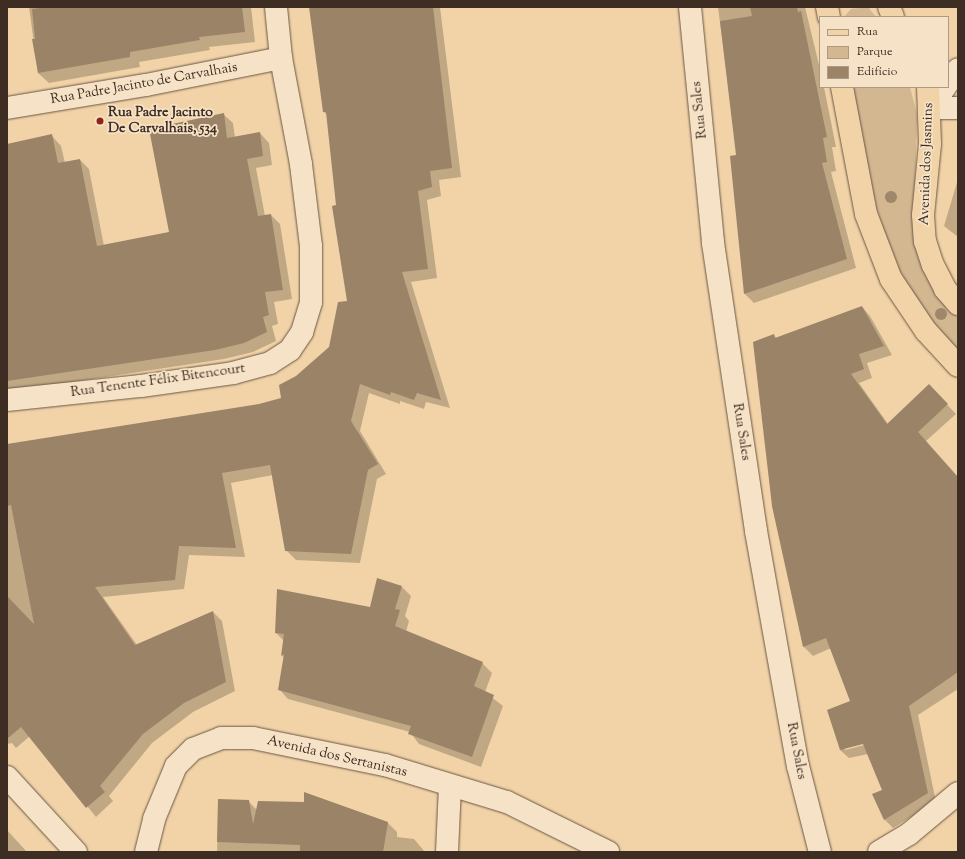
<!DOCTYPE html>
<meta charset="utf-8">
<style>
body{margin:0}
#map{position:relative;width:965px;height:859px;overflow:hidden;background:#f1d3a7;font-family:"Sorts Mill Goudy",serif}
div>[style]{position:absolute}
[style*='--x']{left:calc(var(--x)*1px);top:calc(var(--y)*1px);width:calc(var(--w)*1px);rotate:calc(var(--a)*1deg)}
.green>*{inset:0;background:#d2b791}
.shadow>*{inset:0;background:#0003}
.building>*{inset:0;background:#9b8368}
.roads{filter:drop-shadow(0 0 1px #6a5644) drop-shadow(0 0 1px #6a5644)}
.minor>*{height:22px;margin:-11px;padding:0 11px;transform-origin:11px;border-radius:11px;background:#f6e2c6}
.major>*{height:22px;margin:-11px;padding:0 11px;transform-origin:11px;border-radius:11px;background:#f1d3a7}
.trees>*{width:12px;height:12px;margin:-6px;border-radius:50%;background:#9e876a}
.dots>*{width:11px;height:11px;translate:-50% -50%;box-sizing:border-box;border:2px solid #f6e2c6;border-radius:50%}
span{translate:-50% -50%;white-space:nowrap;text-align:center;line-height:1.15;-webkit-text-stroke:3.5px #f6e2c6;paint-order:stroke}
.street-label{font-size:14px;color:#3d2d23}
.poi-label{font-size:14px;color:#3d2d23;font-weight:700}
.left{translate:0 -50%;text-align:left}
.frame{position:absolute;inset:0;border:8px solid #3d2d23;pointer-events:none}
.legend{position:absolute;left:819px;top:16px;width:130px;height:72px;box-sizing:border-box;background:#f6e2c6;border:1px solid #ac9a85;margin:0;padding:5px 7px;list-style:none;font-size:12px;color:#3d2d23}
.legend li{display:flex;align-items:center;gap:8px;height:20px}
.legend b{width:20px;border:1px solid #ac9a85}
</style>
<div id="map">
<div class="green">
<i style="clip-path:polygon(868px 7px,876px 17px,844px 17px,851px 9px)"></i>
<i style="clip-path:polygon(851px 87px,910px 87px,917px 115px,914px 234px,923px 270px,940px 296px,958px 318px,958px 353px,934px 328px,901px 280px,879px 218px,866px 169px)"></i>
</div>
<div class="shadow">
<i style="clip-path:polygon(29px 7px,251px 7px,255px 42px,209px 47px,210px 50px,139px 62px,140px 67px,49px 83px,38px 73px)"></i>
<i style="clip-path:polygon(311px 7px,440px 7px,461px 177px,439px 180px,441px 196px,427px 200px,437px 278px,411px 282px,450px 408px,426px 402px,424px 409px,400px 401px,400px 404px,369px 393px,360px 431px,386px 474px,377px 479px,360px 563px,296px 560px,286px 550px,273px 475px,231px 483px,245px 557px,189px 555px,184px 589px,103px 597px,137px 645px,213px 612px,222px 621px,235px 691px,193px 712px,152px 743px,109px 796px,113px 801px,96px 817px,30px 736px,16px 748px,12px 743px,7px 744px,7px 445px,236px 410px,282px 399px,297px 377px,330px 347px,348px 302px,327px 115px,324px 112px)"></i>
<i style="clip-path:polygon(718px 7px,805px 7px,820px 69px,820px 87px,824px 87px,836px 147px,832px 147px,836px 171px,831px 172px,856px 268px,754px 303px,745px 294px,731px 157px,737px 156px)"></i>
<i style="clip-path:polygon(223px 114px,233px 123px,235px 138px,260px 133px,269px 143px,272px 165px,256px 168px,265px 216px,271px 215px,280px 224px,292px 299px,274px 302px,278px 324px,272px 326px,276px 341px,253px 352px,224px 359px,7px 392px,7px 145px,52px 136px,61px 146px,65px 163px,80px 160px,89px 169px,104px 246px,171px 233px)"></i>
<i style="clip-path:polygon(958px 179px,958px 237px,944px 226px)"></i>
<i style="clip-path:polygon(evenodd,862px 307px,870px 316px,892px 355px,867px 363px,872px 378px,859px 383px,888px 424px,937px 394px,956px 414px,926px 441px,958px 488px,958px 689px,918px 715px,936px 802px,893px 828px,884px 819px,883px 790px,868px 754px,849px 758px,840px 750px,851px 702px,831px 648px,813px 656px,804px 647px,772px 505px,774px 335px,776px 338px,862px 307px,867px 742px,868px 744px,845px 750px,845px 748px,867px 742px)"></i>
<i style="clip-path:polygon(402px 587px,411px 596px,405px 616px,409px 621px,406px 632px,482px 663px,492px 673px,485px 692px,503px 706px,481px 767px,419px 744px,410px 732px,288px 699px,279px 689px,284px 658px,282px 655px,284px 641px,276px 633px,371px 608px)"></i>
<i style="clip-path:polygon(219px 800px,248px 801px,257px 810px,388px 823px,397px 832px,397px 837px,414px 839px,425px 852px,217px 852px)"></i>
<i style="clip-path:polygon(7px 830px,27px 852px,7px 852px)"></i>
</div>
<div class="building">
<i style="clip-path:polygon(48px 7px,242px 7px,245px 32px,199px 37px,200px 40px,130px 52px,130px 57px,38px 73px,32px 39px,35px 39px,32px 9px)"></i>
<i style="clip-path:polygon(309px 7px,433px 7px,452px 168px,430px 171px,432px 187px,418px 191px,428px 269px,402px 272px,441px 400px,417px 393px,414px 400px,391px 392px,390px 395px,360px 384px,351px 421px,378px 464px,368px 470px,351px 554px,285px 551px,270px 465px,222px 473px,236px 548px,179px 546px,175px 580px,95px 587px,135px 645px,213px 611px,226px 682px,184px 703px,143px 734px,100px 786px,105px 792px,86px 808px,21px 727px,7px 739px,7px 596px,34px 624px,11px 505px,7px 506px,7px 444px,259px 404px,281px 398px,279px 385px,296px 376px,329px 347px,338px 302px,347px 301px,332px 206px,336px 205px,326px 112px,323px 112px)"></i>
<i style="clip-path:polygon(750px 7px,797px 7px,798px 12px,801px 11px,827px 137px,823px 138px,827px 162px,822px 163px,847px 259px,744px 294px,730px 156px,736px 155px,720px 21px,752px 16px)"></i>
<i style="clip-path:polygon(224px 113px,227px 138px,260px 132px,263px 156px,247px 159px,258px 216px,271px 214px,283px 290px,265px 292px,269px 315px,263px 317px,267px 332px,244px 343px,215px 350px,7px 381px,7px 144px,52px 134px,58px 163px,80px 159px,97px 246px,169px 232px,149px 129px)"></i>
<i style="clip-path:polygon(862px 306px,884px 346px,859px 354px,864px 369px,851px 374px,887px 424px,929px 384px,948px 404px,918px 432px,958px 477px,958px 672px,909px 706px,928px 793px,884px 820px,872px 794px,882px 790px,863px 744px,840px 750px,827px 710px,850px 701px,826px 638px,803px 647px,772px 506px,753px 342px,774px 334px,775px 338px)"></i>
<i style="clip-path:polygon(377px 578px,402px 586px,395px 609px,400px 610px,395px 626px,483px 662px,474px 686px,494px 695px,472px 757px,408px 734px,411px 726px,278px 690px,284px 654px,281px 656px,284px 634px,275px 633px,277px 589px,370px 607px)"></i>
<i style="clip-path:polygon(304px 792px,388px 822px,383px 852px,300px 852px,300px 845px,217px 842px,218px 799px,249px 800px,253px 824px,258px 801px,304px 802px)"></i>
</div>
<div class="roads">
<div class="minor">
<i style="--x:690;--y:7;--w:237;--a:84.4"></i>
<i style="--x:713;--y:243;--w:291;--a:81.5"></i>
<i style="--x:756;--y:531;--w:239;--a:79.9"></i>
<i style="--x:798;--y:766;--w:89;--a:75.7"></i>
<i style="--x:948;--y:83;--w:17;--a:-54"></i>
<i style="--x:7;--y:108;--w:141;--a:-9.4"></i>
<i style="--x:146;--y:85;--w:138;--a:-11.3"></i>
<i style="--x:930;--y:108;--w:28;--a:0"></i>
<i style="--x:930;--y:108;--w:26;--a:-54"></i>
<i style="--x:7;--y:400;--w:135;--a:-6"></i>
<i style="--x:141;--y:386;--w:93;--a:-8"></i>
<i style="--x:233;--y:373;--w:38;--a:-15"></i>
<i style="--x:270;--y:363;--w:24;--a:-33"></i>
<i style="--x:290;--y:350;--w:22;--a:-56"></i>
<i style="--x:302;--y:332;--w:31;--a:-73"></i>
<i style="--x:311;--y:302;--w:56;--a:-90"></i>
<i style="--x:311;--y:246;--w:83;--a:-97"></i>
<i style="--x:301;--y:164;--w:108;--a:-100.7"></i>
<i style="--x:281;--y:58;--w:51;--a:-95.6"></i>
<i style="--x:7;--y:777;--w:102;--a:47.4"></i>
<i style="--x:146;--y:852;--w:34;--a:-76"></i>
<i style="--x:154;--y:819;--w:57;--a:-67.5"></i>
<i style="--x:176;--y:766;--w:24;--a:-45"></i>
<i style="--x:193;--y:749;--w:30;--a:-21"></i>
<i style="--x:221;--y:738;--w:32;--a:0"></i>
<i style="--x:253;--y:738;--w:135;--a:11.6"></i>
<i style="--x:385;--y:765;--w:127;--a:16.9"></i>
<i style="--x:507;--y:802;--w:113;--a:26.3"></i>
<i style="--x:447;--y:852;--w:65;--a:-87.4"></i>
<i style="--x:879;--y:852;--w:35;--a:-31"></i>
<i style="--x:909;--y:834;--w:64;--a:-39.9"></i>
</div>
<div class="major">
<i style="--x:827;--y:7;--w:10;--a:79"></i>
<i style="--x:889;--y:7;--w:11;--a:68"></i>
<i style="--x:842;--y:87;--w:129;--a:79.3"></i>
<i style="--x:866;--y:214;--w:70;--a:69"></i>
<i style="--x:891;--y:279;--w:63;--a:56.1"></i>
<i style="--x:926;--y:331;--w:47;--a:47.6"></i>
<i style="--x:928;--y:87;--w:57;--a:88"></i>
<i style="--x:930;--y:144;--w:71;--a:95.6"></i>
<i style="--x:923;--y:215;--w:26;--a:86"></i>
<i style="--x:925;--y:241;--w:25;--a:72"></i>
<i style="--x:933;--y:265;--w:27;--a:63"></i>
<i style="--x:945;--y:289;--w:20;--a:49"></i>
</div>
</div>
<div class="trees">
<i style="left:891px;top:197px"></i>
<i style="left:941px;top:314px"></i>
</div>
<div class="dots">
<i style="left:100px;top:121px;background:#8f2418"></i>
</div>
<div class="street-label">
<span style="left:144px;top:84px;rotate:-10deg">Rua Padre Jacinto de Carvalhais</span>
<span style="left:700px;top:110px;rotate:-96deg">Rua Sales</span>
<span style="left:927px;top:164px;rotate:-88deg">Avenida dos Jasmins</span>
<span style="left:158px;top:381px;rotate:-8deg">Rua Tenente Félix Bitencourt</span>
<span style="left:741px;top:432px;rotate:81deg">Rua Sales</span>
<span style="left:796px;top:751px;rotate:79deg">Rua Sales</span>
<span style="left:337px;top:757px;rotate:13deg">Avenida dos Sertanistas</span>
</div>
<div class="poi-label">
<span class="left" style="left:108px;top:121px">Rua Padre Jacinto<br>De Carvalhais, 534</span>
</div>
<div class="frame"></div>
<ul class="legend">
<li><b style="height:5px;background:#f1d3a7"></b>Rua</li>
<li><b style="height:11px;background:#d2b791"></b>Parque</li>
<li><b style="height:11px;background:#9b8368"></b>Edifício</li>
</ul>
</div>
